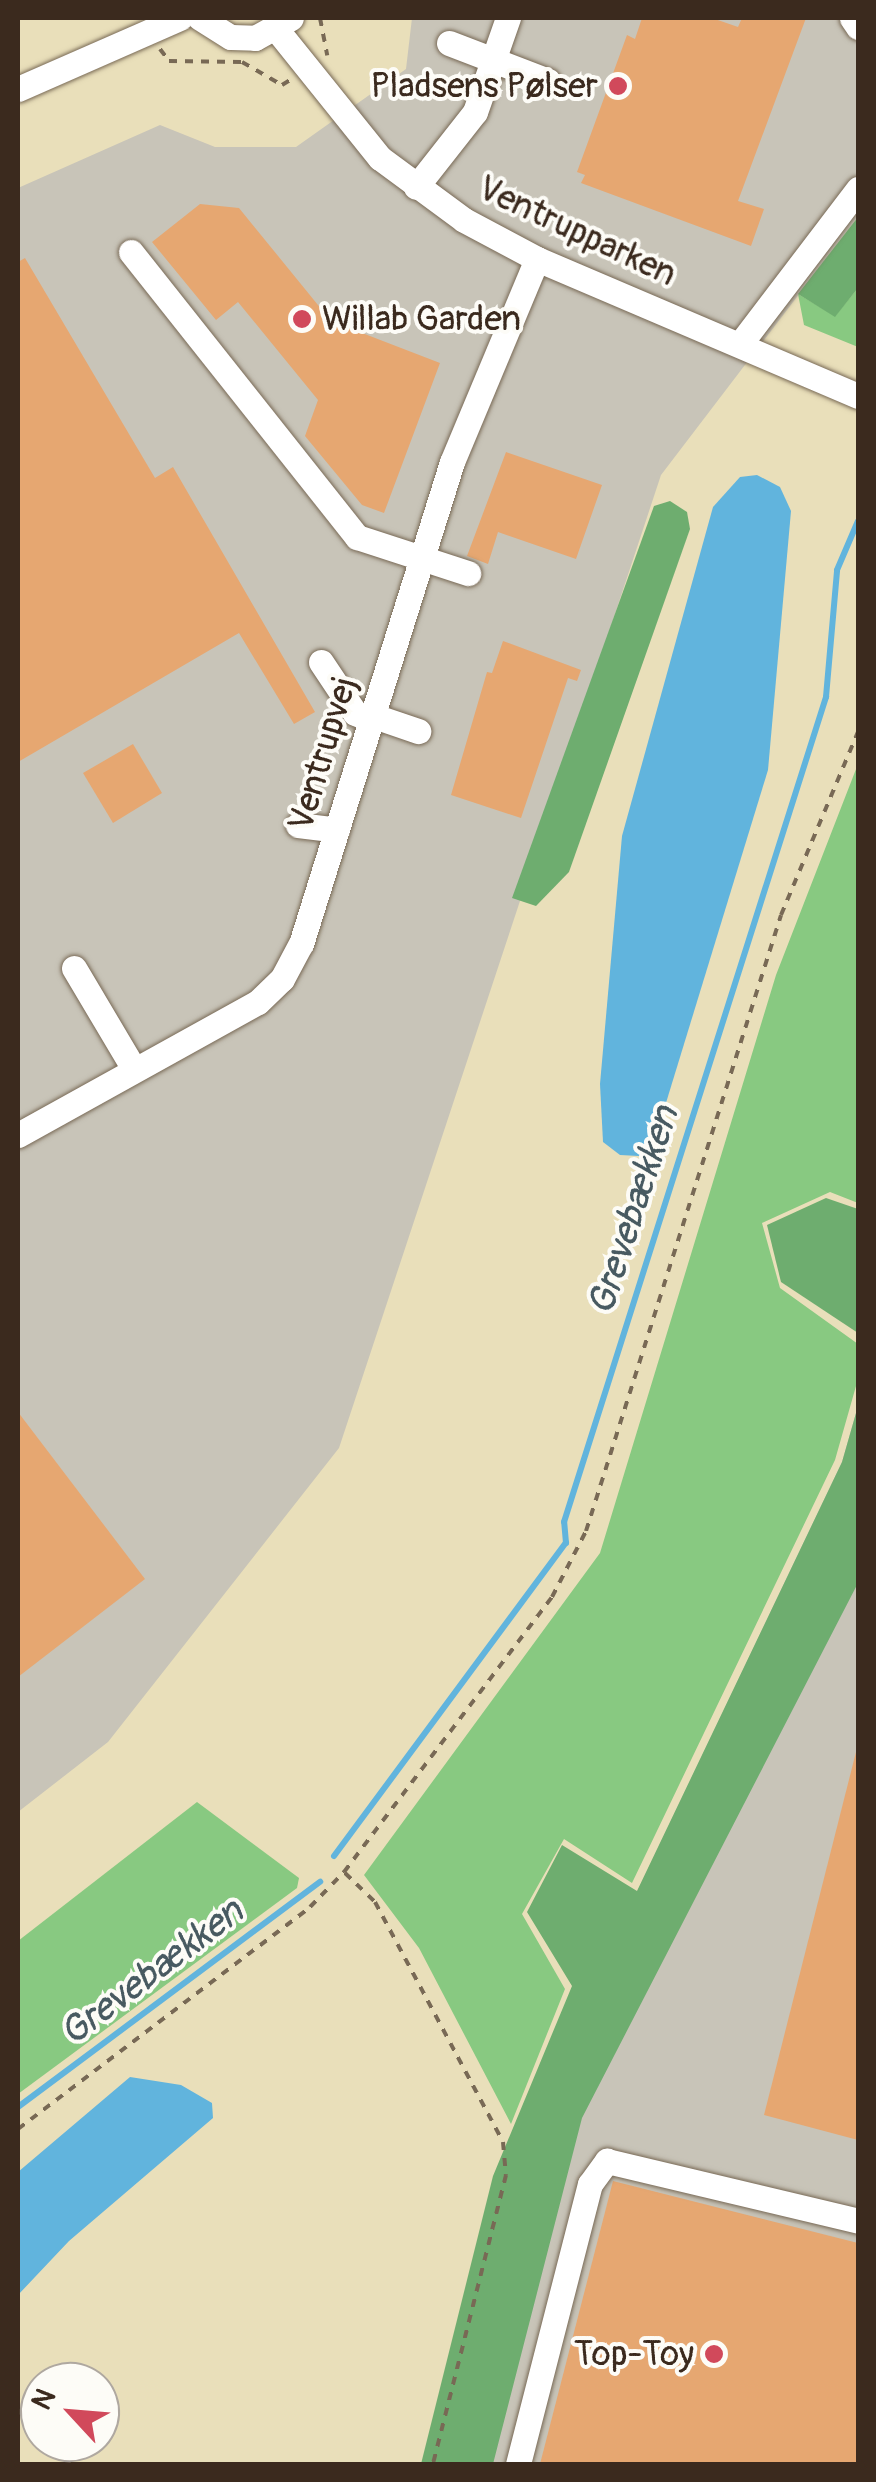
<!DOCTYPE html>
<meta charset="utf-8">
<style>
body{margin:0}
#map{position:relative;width:876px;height:2482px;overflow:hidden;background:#e9dfba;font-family:Pangolin,sans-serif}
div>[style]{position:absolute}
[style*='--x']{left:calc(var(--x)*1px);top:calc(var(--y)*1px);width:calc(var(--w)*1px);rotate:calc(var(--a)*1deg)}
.industrial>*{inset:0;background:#c8c4b8}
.green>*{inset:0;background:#88c981}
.forest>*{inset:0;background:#6ead6f}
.water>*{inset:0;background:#61b4dd}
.stream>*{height:6px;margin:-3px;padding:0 3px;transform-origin:3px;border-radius:3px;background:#61b4dd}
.building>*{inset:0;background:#e6a771}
.path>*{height:4px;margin-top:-2px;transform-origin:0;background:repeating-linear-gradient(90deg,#786955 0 8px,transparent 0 16px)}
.roads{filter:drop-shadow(0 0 2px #786955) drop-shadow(0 0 2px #786955)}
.minor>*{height:25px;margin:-12.5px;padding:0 12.5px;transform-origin:12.5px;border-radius:12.5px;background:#fff}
.dots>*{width:28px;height:28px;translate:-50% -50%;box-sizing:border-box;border:5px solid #fdfcf7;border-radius:50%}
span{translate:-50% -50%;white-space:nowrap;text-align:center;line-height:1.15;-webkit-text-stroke:8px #fdfcf7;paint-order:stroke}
.poi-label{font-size:35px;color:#3b2a1e}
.right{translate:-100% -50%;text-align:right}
.left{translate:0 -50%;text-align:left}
.street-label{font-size:35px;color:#3b2a1e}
.water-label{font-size:38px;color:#485a61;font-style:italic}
.frame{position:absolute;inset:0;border:20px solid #3b2a1e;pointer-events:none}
.north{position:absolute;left:20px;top:2362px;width:100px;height:100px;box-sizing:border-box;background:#fdfcf7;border:2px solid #afa8a0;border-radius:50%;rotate:296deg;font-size:28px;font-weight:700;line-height:40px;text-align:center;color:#3b2a1e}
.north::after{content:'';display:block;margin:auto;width:35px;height:45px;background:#d1495b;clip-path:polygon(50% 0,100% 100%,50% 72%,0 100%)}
</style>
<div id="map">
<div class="industrial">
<i style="clip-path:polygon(412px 18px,858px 18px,858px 217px,661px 475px,339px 1448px,108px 1742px,18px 1812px,18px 188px,160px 125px,215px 147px,296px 147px,406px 69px)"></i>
<i style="clip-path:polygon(858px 1406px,858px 2464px,451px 2464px,546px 2083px,842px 1462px)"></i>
</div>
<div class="green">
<i style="clip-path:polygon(858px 288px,858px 347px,804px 325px,798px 294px,835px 316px)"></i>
<i style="clip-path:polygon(858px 764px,858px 1203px,830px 1192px,762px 1223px,780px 1288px,858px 1344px,858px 1379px,835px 1460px,632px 1883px,564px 1839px,522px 1914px,565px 1989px,511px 2124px,419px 1948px,364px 1875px,600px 1553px,776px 975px)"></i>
<i style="clip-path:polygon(197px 1802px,299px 1878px,297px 1888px,18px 2094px,18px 1941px)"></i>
</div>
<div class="forest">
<i style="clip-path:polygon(858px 217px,858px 288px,835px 317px,798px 294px)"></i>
<i style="clip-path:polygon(670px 501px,687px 512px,690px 529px,569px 872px,536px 906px,512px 898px,654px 506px)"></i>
<i style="clip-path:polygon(826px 1198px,858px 1209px,858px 1333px,781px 1282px,767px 1225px)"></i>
<i style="clip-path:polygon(858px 1406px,858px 1583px,582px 2118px,493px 2464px,421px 2464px,493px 2176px,572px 1986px,527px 1912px,562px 1845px,637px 1891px,842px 1462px)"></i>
</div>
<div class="water">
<i style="clip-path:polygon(757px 475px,780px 487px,791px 511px,768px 770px,654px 1142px,639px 1156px,620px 1155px,603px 1142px,600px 1084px,622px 836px,713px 507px,740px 477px)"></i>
<i style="clip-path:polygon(130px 2077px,181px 2085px,212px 2103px,213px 2118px,69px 2241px,18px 2295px,18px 2172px)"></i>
</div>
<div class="stream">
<i style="--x:334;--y:1856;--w:390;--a:-53.5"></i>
<i style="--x:566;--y:1543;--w:21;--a:-95"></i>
<i style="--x:564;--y:1522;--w:866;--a:-72.38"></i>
<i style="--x:826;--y:697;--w:127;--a:-85"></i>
<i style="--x:837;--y:570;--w:53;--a:-66.8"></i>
<i style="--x:18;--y:2107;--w:377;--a:-36.7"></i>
</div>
<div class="building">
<i style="clip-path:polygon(642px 18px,712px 18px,738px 27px,742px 18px,806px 18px,738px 201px,764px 209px,751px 246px,581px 183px,585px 175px,577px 172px,627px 35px,635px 39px)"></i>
<i style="clip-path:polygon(200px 204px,239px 208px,331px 321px,440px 363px,384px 513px,362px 505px,305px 436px,318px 400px,238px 302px,216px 320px,152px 242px)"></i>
<i style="clip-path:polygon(25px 258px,155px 478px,173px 467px,315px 712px,294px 724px,239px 633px,18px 762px,18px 262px)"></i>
<i style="clip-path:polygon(506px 452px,602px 485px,576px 559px,498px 532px,488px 564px,467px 556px)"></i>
<i style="clip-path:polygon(503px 641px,581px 670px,577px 681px,568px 678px,521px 818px,451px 795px,487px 672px,492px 673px)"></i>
<i style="clip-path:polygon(133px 744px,162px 793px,113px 823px,83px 773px)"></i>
<i style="clip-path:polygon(18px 1412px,145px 1579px,18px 1677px)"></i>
<i style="clip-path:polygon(857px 1748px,858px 1748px,858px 2140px,764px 2115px)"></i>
<i style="clip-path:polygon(613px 2181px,858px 2243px,858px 2464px,540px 2464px)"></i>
</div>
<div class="path">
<i style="--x:320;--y:18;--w:38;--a:79"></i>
<i style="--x:160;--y:49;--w:15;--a:53"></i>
<i style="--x:169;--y:61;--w:73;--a:0.8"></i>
<i style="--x:242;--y:62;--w:46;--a:29.9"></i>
<i style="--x:282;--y:85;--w:9;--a:-32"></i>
<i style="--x:345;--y:1873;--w:42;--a:44"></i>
<i style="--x:375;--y:1902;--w:272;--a:61.9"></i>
<i style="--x:503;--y:2142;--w:33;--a:85"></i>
<i style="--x:506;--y:2175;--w:298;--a:104.2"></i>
<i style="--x:18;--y:2129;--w:367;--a:-37.2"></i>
<i style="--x:310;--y:1907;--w:49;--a:-45.8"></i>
<i style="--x:344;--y:1872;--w:345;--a:-52.9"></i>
<i style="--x:552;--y:1597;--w:74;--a:-62.7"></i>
<i style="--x:586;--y:1531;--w:646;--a:-72.43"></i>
<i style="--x:781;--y:915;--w:199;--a:-67.2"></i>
</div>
<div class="roads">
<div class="minor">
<i style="--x:200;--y:18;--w:36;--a:32"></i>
<i style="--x:231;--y:37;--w:24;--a:2"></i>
<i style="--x:255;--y:38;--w:41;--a:-29.1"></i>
<i style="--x:852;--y:18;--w:11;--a:56"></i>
<i style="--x:277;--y:30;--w:164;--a:51.2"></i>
<i style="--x:380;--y:158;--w:104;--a:36.4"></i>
<i style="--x:464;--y:220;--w:83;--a:28.1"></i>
<i style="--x:537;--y:259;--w:349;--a:23.1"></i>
<i style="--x:449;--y:43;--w:106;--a:21"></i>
<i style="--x:18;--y:89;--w:177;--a:-23.7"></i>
<i style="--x:416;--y:187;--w:95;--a:-51.8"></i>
<i style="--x:475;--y:112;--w:100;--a:-70.7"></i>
<i style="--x:131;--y:252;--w:364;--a:51.6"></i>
<i style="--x:357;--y:537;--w:117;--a:18"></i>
<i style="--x:740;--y:344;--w:195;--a:-52.7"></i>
<i style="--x:321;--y:662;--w:61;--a:56.3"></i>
<i style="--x:355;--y:713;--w:15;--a:23"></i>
<i style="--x:371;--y:715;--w:50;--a:18.8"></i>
<i style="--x:298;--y:825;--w:39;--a:7"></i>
<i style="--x:74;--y:968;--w:117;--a:59.3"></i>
<i style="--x:18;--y:1135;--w:274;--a:-29"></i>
<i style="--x:258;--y:1002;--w:33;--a:-44"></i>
<i style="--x:282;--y:979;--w:40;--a:-62"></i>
<i style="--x:301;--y:944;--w:505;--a:-72.61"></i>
<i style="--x:452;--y:462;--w:220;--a:-67.3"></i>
<i style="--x:518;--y:2464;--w:289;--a:-75.6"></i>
<i style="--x:590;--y:2184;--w:29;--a:-54"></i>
<i style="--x:607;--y:2161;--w:258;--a:13.4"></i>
</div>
</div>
<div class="dots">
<i style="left:618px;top:86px;background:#d1495b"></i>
<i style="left:302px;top:319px;background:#d1495b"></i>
<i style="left:714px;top:2354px;background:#d1495b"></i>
</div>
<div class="poi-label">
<span class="right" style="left:598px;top:86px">Pladsens Pølser</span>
<span class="left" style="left:322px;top:319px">Willab Garden</span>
<span class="right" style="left:694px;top:2354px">Top-Toy</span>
</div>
<div class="street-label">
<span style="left:577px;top:231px;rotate:25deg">Ventrupparken</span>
<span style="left:323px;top:754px;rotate:-73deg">Ventrupvej</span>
</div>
<div class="water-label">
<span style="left:634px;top:1211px;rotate:-72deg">Grevebækken</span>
<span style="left:152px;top:1973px;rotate:-37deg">Grevebækken</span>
</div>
<div class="frame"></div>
<div class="north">N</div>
</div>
